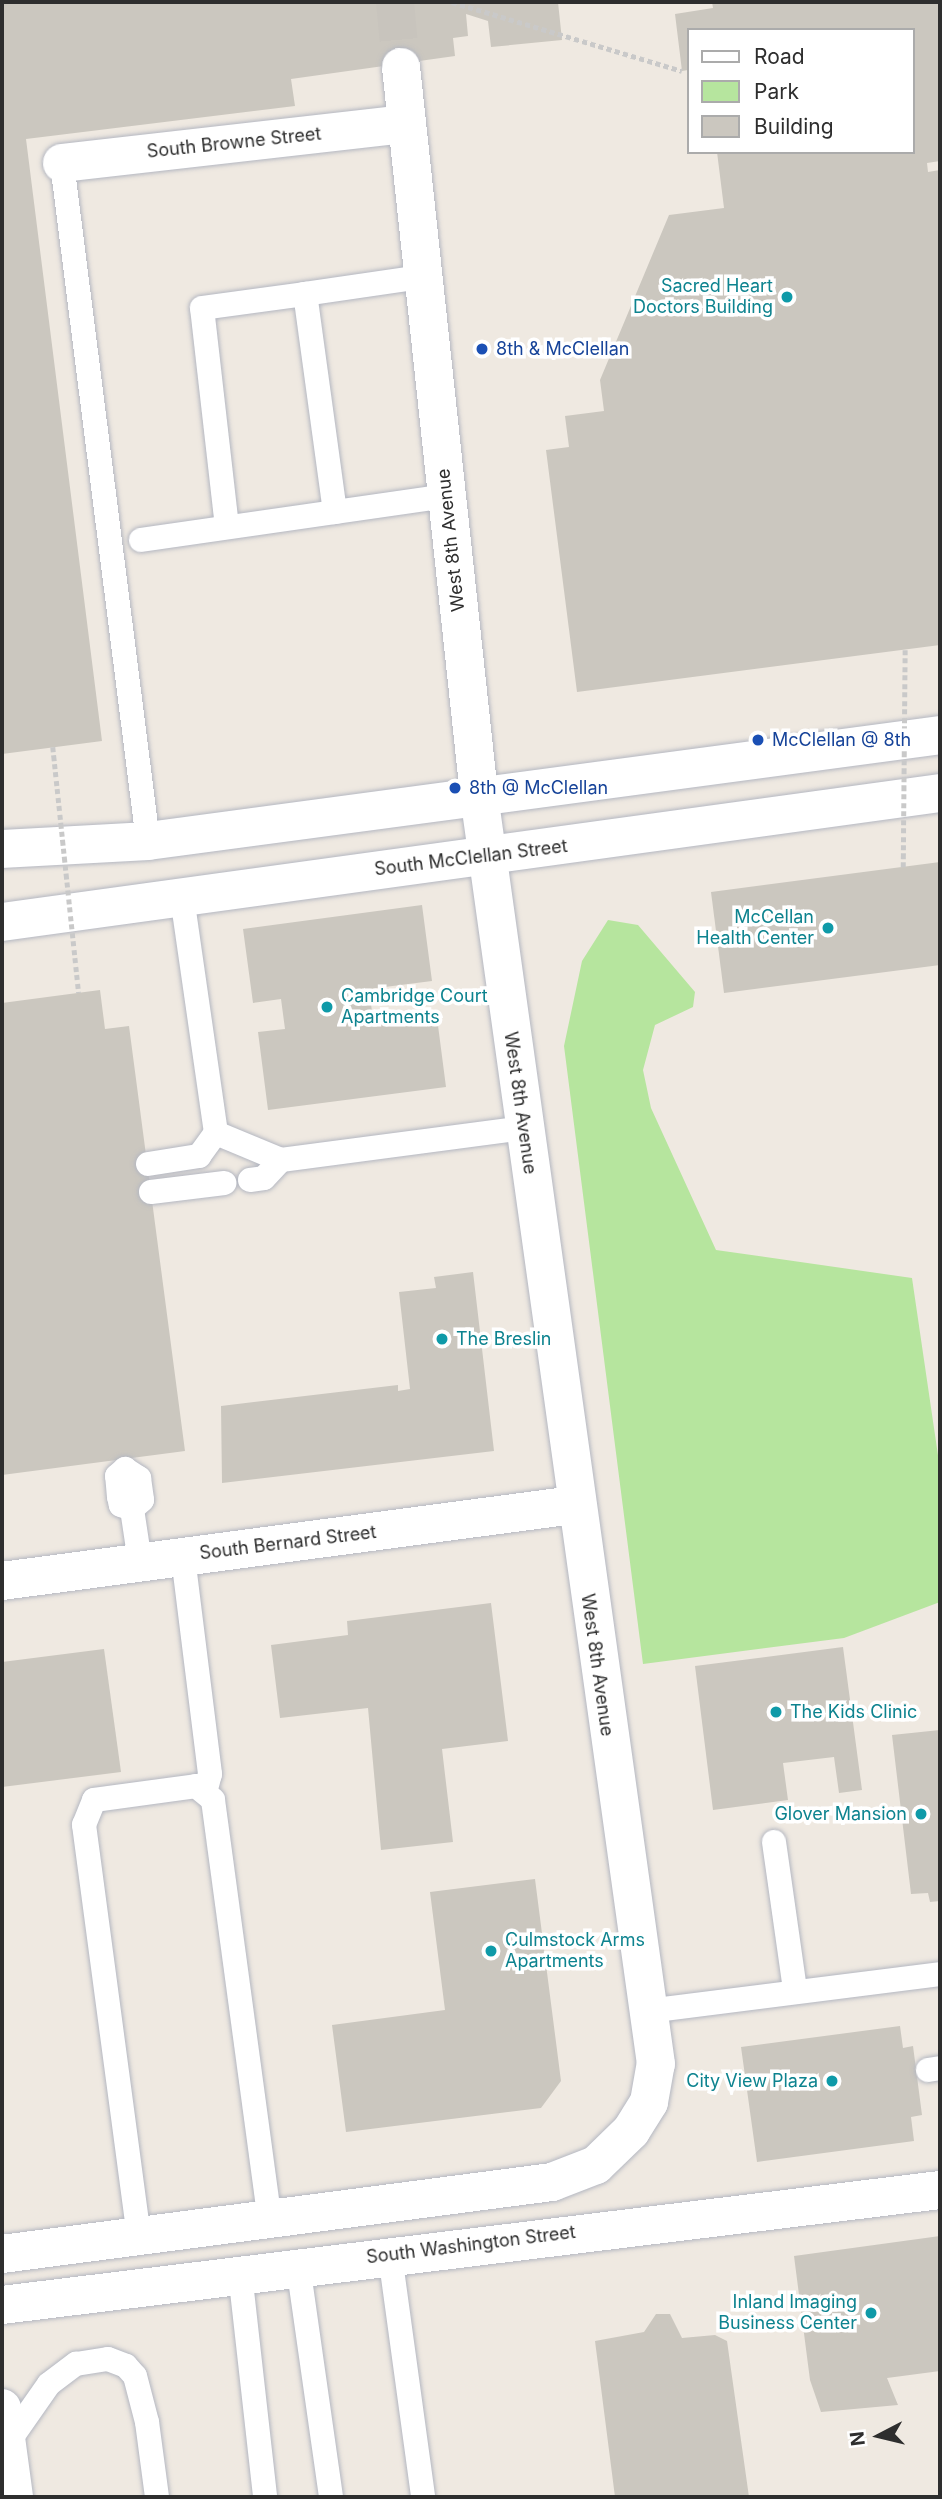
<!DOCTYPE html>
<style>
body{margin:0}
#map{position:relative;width:942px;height:2499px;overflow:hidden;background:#efe9e1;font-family:Inter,sans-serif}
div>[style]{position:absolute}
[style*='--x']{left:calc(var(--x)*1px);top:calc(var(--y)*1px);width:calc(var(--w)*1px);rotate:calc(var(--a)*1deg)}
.green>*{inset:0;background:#b6e59e}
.building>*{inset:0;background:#cbc7bf}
.street-tunnel>*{height:38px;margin-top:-19px;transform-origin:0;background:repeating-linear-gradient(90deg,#c8c4bd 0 38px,transparent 0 57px)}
.path>*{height:4.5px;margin-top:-2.25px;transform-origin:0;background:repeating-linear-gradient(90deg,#c9c9c9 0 5px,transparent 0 8.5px)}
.roads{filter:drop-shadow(0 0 2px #b4b7c1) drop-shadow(0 0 2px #b4b7c1)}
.lane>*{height:24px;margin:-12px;padding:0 12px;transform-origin:12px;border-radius:12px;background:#fff}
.street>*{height:38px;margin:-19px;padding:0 19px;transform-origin:19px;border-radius:19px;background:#fff}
.secondary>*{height:38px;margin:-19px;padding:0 19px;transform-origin:19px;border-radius:19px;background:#fff}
.path-bridge>*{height:4.5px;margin-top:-2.25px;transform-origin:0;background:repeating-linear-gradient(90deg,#c9c9c9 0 5px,transparent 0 8.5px)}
.dots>*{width:19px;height:19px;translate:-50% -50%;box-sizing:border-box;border:4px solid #fff;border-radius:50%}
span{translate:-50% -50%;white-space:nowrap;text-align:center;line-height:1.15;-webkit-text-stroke:7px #fff;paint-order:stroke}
.street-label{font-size:18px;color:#2e2e2e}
.culture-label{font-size:18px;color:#0d838f}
.right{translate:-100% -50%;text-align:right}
.left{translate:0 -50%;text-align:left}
.transit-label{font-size:18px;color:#164399}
.frame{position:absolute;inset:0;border:4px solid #2e2e2e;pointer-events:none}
.legend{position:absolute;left:687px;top:28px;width:228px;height:126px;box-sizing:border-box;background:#fff;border:2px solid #ababab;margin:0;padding:9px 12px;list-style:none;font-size:21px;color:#2e2e2e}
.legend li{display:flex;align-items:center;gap:14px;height:35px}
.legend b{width:35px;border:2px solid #ababab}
.north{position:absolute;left:844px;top:2401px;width:70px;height:70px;-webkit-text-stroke:5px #fff;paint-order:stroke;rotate:263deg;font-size:19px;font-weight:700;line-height:28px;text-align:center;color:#2e2e2e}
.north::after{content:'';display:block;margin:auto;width:24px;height:32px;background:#2e2e2e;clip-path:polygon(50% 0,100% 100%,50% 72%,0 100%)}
</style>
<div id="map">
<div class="green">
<i style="clip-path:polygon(608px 920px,638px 925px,695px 992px,693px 1007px,655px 1025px,643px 1070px,651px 1108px,716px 1250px,912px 1278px,940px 1469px,940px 1602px,844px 1638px,643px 1664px,564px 1046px,582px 961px)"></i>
</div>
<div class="building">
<i style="clip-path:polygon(2px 2px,558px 2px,562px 40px,491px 47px,488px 21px,466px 14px,468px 36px,453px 38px,455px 56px,291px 79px,295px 106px,26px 139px,102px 741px,2px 754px)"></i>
<i style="clip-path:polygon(712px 2px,940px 2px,940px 161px,927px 163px,928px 172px,940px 170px,940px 645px,577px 692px,546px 450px,569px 447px,565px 416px,604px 411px,600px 380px,669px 215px,724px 208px,717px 152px,912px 152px,912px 30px,688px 30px,688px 70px,682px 71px,675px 14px,713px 8px)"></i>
<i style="clip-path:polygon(940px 862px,940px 965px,724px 993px,711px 892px)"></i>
<i style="clip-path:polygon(422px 905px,432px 981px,369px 989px,373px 1019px,436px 1010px,446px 1087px,268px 1110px,258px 1032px,285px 1029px,281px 999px,253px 1003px,243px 929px)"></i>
<i style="clip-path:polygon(100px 990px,105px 1029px,129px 1026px,185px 1451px,2px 1475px,2px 1003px)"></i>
<i style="clip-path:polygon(473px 1272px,494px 1451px,222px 1483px,221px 1406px,398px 1385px,398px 1391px,410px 1389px,399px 1292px,436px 1288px,434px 1277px)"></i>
<i style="clip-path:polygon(491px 1603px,508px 1741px,442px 1749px,453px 1842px,381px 1850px,368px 1708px,280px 1718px,271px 1645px,348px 1635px,347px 1621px)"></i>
<i style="clip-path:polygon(843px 1647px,862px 1790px,839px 1793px,834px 1757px,783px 1763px,788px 1800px,713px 1810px,695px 1666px)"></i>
<i style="clip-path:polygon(104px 1649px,121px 1772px,2px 1787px,2px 1662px)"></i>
<i style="clip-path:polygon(940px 1730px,940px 1901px,930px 1902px,928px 1893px,911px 1894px,892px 1735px)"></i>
<i style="clip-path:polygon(535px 1879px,561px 2081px,541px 2108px,346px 2132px,332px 2025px,445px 2010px,430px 1892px)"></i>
<i style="clip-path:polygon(900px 2026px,903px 2048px,913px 2046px,922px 2115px,911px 2117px,914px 2141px,757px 2162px,741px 2047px)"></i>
<i style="clip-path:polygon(940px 2236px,940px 2371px,887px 2378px,898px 2405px,821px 2412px,810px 2380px,794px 2256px)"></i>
<i style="clip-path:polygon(656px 2314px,670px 2314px,682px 2338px,715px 2335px,727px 2341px,749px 2497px,615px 2497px,595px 2341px,644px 2332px)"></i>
</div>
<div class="street-tunnel">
<i style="--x:395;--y:2;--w:65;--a:84.7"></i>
</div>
<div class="path">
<i style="--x:452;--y:2;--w:240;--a:16.7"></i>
</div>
<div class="roads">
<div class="lane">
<i style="--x:62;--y:163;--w:683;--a:82.77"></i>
<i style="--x:335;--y:512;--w:220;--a:-97.8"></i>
<i style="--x:305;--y:294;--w:118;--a:-8.3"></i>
<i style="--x:227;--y:527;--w:220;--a:-96.5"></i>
<i style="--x:202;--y:308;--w:104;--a:-7.7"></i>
<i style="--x:141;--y:540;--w:308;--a:-8.2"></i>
<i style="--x:216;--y:1133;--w:70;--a:22.6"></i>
<i style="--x:281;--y:1160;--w:244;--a:-7.5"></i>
<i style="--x:148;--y:1164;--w:52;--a:-8.9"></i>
<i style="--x:199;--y:1156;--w:29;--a:-54"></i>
<i style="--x:216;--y:1133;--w:238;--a:-98.2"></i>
<i style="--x:250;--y:1180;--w:14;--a:-8"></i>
<i style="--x:264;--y:1178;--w:25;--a:-47"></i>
<i style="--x:151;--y:1192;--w:74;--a:-7"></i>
<i style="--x:125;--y:1469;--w:17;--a:33"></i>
<i style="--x:139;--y:1478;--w:22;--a:82"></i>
<i style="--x:142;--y:1500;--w:13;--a:138"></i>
<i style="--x:132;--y:1509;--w:12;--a:-160"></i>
<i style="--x:121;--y:1505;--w:8;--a:-104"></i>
<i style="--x:119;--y:1497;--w:21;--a:-95"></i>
<i style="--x:117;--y:1476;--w:11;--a:-41"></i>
<i style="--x:132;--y:1509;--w:54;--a:81.4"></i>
<i style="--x:183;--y:1557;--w:219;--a:82.9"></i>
<i style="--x:210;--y:1774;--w:16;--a:105"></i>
<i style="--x:774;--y:1842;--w:149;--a:81.9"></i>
<i style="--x:648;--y:2011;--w:294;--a:-7.2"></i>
<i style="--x:928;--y:2070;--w:12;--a:-9"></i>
<i style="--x:139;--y:2237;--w:416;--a:-97.6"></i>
<i style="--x:84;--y:1825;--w:27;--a:-68"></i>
<i style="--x:94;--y:1800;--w:103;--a:-7.8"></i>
<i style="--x:196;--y:1786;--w:22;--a:39"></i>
<i style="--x:213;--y:1800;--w:425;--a:82.3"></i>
<i style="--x:390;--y:2255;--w:244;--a:82.2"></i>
<i style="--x:298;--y:2265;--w:234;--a:81.9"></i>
<i style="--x:240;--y:2273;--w:225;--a:83.6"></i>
<i style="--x:7;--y:2444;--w:73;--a:-55"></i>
<i style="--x:49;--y:2384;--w:34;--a:-37"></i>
<i style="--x:76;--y:2364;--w:32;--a:-9"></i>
<i style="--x:108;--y:2359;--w:19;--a:21"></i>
<i style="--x:126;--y:2366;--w:13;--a:48"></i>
<i style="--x:135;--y:2376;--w:48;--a:75.4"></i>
<i style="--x:147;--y:2422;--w:76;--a:82.4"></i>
</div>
<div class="street">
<i style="--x:401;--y:67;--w:732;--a:83.88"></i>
<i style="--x:62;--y:163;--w:345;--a:-6.5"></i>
<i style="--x:2;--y:1581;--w:577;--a:-7.57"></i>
<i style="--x:2;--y:2408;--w:90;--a:82.3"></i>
</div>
<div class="secondary">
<i style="--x:2;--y:849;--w:146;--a:-3.1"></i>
<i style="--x:148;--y:841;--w:799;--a:-7.62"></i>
<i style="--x:2;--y:922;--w:947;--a:-7.83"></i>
<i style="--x:2;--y:2254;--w:555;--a:-7.46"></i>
<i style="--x:552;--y:2182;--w:47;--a:-21.1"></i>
<i style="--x:596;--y:2165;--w:49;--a:-44.2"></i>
<i style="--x:631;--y:2131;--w:34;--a:-58"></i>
<i style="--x:649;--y:2102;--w:39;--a:-80"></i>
<i style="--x:656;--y:2064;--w:1281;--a:-97.94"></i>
<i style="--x:2;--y:2305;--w:945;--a:-6.99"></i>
</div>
</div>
<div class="path-bridge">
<i style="--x:53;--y:747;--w:247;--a:84"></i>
<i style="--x:903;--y:867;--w:218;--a:-89.5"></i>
</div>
<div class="dots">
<i style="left:787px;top:297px;background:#0f9aa8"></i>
<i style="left:482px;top:349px;background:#1a4fb4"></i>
<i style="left:758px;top:740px;background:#1a4fb4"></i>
<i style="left:455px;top:788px;background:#1a4fb4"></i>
<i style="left:828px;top:928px;background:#0f9aa8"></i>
<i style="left:327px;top:1007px;background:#0f9aa8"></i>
<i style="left:442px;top:1339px;background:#0f9aa8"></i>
<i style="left:776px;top:1712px;background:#0f9aa8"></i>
<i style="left:921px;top:1814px;background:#0f9aa8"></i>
<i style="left:491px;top:1951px;background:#0f9aa8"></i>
<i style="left:832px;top:2081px;background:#0f9aa8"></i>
<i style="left:871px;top:2313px;background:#0f9aa8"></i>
</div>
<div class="street-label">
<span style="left:234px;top:143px;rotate:-6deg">South Browne Street</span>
<span style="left:451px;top:540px;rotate:-96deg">West 8th Avenue</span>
<span style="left:471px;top:858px;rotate:-7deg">South McClellan Street</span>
<span style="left:520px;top:1103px;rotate:82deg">West 8th Avenue</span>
<span style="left:288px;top:1543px;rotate:-7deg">South Bernard Street</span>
<span style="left:597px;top:1665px;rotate:82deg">West 8th Avenue</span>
<span style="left:471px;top:2245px;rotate:-7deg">South Washington Street</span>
</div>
<div class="culture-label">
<span class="right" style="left:773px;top:297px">Sacred Heart<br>Doctors Building</span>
<span class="right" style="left:814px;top:928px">McCellan<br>Health Center</span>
<span class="left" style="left:341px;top:1007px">Cambridge Court<br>Apartments</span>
<span class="left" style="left:456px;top:1339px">The Breslin</span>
<span class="left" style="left:790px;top:1712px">The Kids Clinic</span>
<span class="right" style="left:907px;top:1814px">Glover Mansion</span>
<span class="left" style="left:505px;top:1951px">Culmstock Arms<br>Apartments</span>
<span class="right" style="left:818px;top:2081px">City View Plaza</span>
<span class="right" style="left:857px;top:2313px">Inland Imaging<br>Business Center</span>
</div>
<div class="transit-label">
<span class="left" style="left:496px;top:349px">8th &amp; McClellan</span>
<span class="left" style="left:772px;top:740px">McClellan @ 8th</span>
<span class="left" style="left:469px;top:788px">8th @ McClellan</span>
</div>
<div class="frame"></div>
<ul class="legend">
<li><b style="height:9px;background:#fff"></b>Road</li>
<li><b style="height:19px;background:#b6e59e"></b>Park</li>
<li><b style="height:19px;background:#cbc7bf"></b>Building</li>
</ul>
<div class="north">N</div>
</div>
